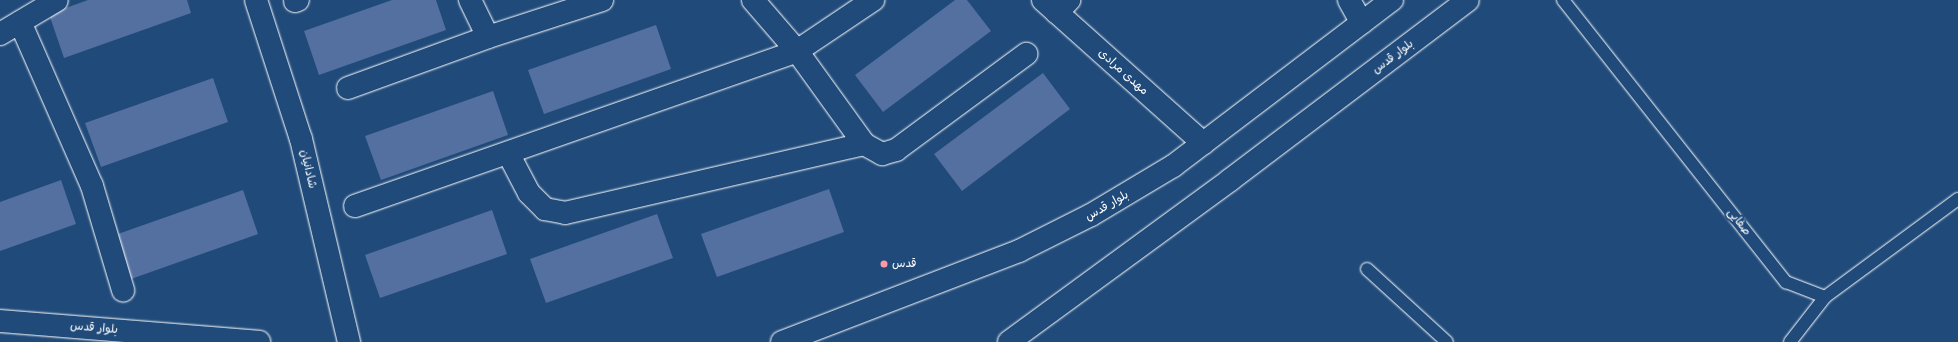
<!DOCTYPE html>
<meta charset="utf-8">
<style>
body{margin:0}
#map{position:relative;width:1958px;height:342px;overflow:hidden;background:#1f4a7a;font-family:Sriracha,"Playpen Sans Arabic",sans-serif}
div>[style]{position:absolute}
[style*='--x']{left:calc(var(--x)*1px);top:calc(var(--y)*1px);width:calc(var(--w)*1px);rotate:calc(var(--a)*1deg)}
.building>*{inset:0;background:#5470a0}
.roads{filter:drop-shadow(0 0 1px #fff) drop-shadow(0 0 1px #fff)}
.service>*{height:12px;margin:-6px;padding:0 6px;transform-origin:6px;border-radius:6px;background:#1f4a7a}
.minor>*{height:22px;margin:-11px;padding:0 11px;transform-origin:11px;border-radius:11px;background:#1f4a7a}
.tertiary>*{height:22px;margin:-11px;padding:0 11px;transform-origin:11px;border-radius:11px;background:#1f4a7a}
.secondary>*{height:22px;margin:-11px;padding:0 11px;transform-origin:11px;border-radius:11px;background:#1f4a7a}
.dots>*{width:11px;height:11px;translate:-50% -50%;box-sizing:border-box;border:2px solid #1f4a7a;border-radius:50%}
span{translate:-50% -50%;white-space:nowrap;text-align:center;line-height:1.15;-webkit-text-stroke:4px #1f4a7a;paint-order:stroke}
.street-label{font-size:12px;color:#fff}
.poi-label{font-size:12px;color:#fff}
.left{translate:0 -50%;text-align:left}
</style>
<div id="map">
<div class="building">
<i style="clip-path:polygon(88px 0,187px 0,191px 13px,64px 58px,49px 14px)"></i>
<i style="clip-path:polygon(392px 0,436px 0,446px 30px,319px 75px,304px 31px)"></i>
<i style="clip-path:polygon(955px 0,967px 0,991px 31px,883px 112px,855px 75px)"></i>
<i style="clip-path:polygon(656px 25px,671px 69px,544px 114px,528px 70px)"></i>
<i style="clip-path:polygon(1043px 73px,1070px 109px,962px 191px,934px 154px)"></i>
<i style="clip-path:polygon(213px 78px,228px 122px,101px 167px,85px 123px)"></i>
<i style="clip-path:polygon(493px 91px,508px 135px,381px 180px,365px 136px)"></i>
<i style="clip-path:polygon(61px 180px,76px 224px,0 251px,0 202px)"></i>
<i style="clip-path:polygon(829px 189px,844px 232px,717px 277px,701px 234px)"></i>
<i style="clip-path:polygon(243px 190px,258px 234px,131px 279px,115px 235px)"></i>
<i style="clip-path:polygon(492px 210px,507px 254px,380px 298px,365px 255px)"></i>
<i style="clip-path:polygon(657px 214px,673px 258px,546px 303px,530px 259px)"></i>
</div>
<div class="roads">
<div class="service">
<i style="--x:1563;--y:0;--w:360;--a:51.7"></i>
<i style="--x:1786;--y:282;--w:42;--a:21"></i>
<i style="--x:1825;--y:297;--w:165;--a:-36.4"></i>
<i style="--x:1367;--y:269;--w:108;--a:42.4"></i>
<i style="--x:1790;--y:342;--w:57;--a:-52.1"></i>
</div>
<div class="minor">
<i style="--x:256;--y:0;--w:146;--a:72.1"></i>
<i style="--x:301;--y:139;--w:209;--a:76.7"></i>
<i style="--x:470;--y:0;--w:41;--a:64.1"></i>
<i style="--x:753;--y:0;--w:67;--a:49.2"></i>
<i style="--x:797;--y:51;--w:115;--a:54.2"></i>
<i style="--x:864;--y:144;--w:21;--a:29"></i>
<i style="--x:882;--y:154;--w:15;--a:-16"></i>
<i style="--x:896;--y:150;--w:162;--a:-36.4"></i>
<i style="--x:1349;--y:0;--w:26;--a:61"></i>
<i style="--x:295;--y:1;--w:3;--a:-18"></i>
<i style="--x:1057;--y:13;--w:18;--a:-47"></i>
<i style="--x:20;--y:22;--w:179;--a:66.3"></i>
<i style="--x:92;--y:186;--w:109;--a:73.4"></i>
<i style="--x:0;--y:34;--w:66;--a:-30.8"></i>
<i style="--x:348;--y:88;--w:149;--a:-20"></i>
<i style="--x:488;--y:37;--w:120;--a:-18"></i>
<i style="--x:508;--y:153;--w:45;--a:62.3"></i>
<i style="--x:529;--y:193;--w:23;--a:45"></i>
<i style="--x:545;--y:209;--w:20;--a:11"></i>
<i style="--x:565;--y:213;--w:307;--a:-13"></i>
<i style="--x:355;--y:206;--w:468;--a:-19.3"></i>
<i style="--x:797;--y:51;--w:92;--a:-33.9"></i>
</div>
<div class="tertiary">
<i style="--x:1043;--y:0;--w:215;--a:41.8"></i>
</div>
<div class="secondary">
<i style="--x:0;--y:321;--w:260;--a:4.6"></i>
<i style="--x:782;--y:342;--w:254;--a:-21"></i>
<i style="--x:1019;--y:251;--w:80;--a:-26.6"></i>
<i style="--x:1091;--y:215;--w:96;--a:-30.9"></i>
<i style="--x:1173;--y:166;--w:275;--a:-37.2"></i>
<i style="--x:1009;--y:342;--w:274;--a:-36.2"></i>
<i style="--x:1230;--y:180;--w:298;--a:-37.1"></i>
</div>
</div>
<div class="dots">
<i style="left:884px;top:264px;background:#ff9aa2"></i>
</div>
<div class="street-label">
<span style="left:1393px;top:57px;rotate:-37deg">بلوار قدس</span>
<span style="left:1123px;top:72px;rotate:42deg">مهدی مرادی</span>
<span style="left:308px;top:169px;rotate:77deg">شادانیان</span>
<span style="left:1107px;top:206px;rotate:-30deg">بلوار قدس</span>
<span style="left:1739px;top:222px;rotate:52deg">صفایی</span>
<span style="left:94px;top:328px;rotate:5deg">بلوار قدس</span>
</div>
<div class="poi-label">
<span class="left" style="left:892px;top:264px">قدس</span>
</div>
</div>
